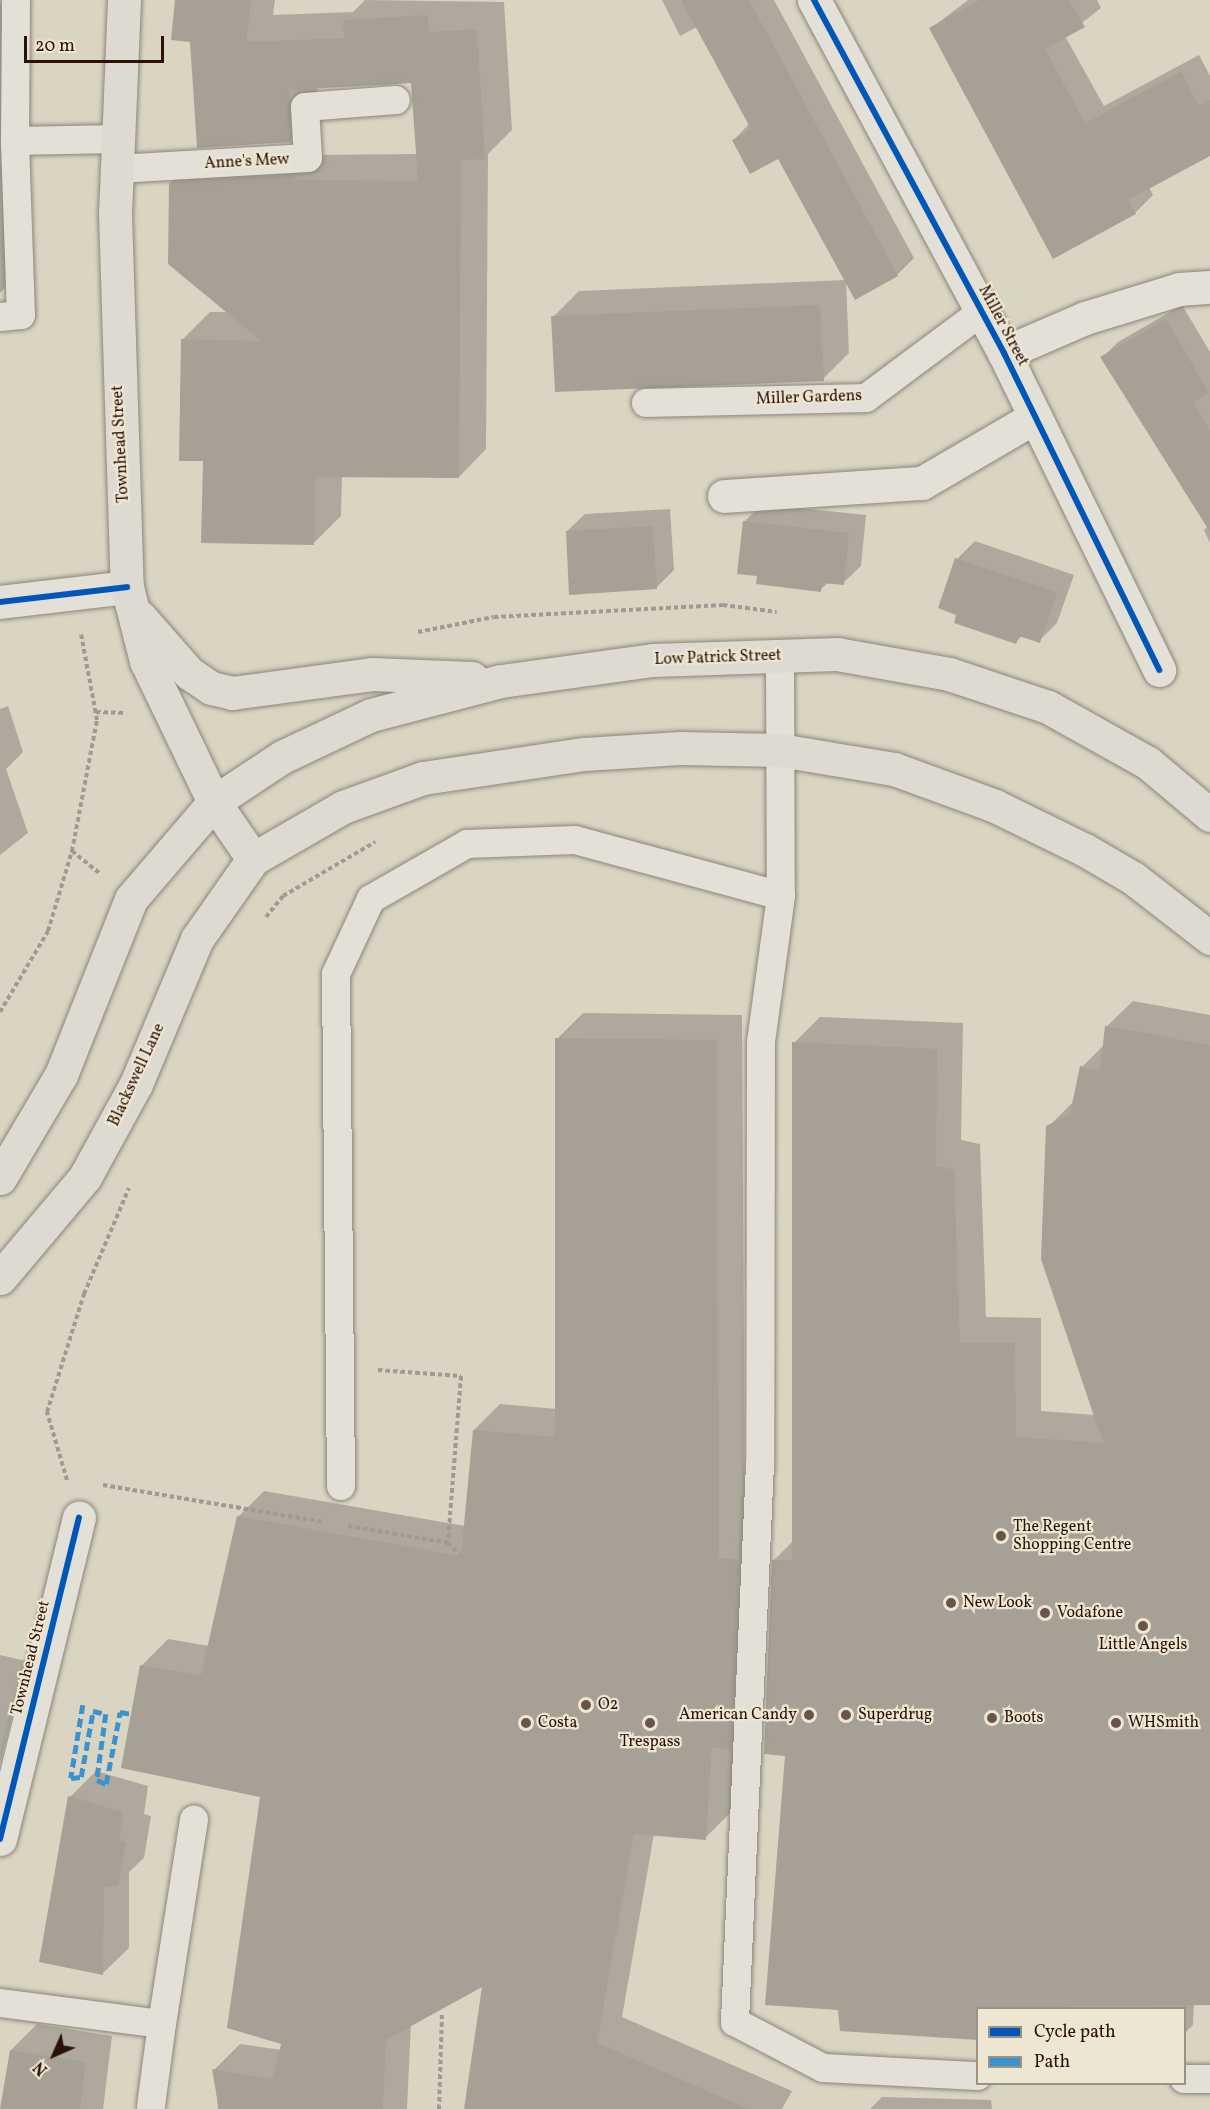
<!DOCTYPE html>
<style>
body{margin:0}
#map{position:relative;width:1210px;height:2109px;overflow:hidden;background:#dad4c3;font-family:Vollkorn,serif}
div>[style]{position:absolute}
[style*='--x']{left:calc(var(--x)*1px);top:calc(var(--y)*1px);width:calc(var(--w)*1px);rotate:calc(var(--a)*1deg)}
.shadow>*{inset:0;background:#0003}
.building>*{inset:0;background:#a7a195}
.path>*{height:4px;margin-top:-2px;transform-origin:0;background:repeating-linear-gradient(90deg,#9f9a93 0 4.5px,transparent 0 7.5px)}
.roads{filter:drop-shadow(0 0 2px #8c857a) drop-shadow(0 0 2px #8c857a)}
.service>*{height:28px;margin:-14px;padding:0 14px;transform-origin:14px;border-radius:14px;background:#e2e0d7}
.minor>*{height:33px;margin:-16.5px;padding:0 16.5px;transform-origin:16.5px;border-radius:16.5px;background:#e2e0d7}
.primary>*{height:33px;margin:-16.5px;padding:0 16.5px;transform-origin:16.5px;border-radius:16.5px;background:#dddad1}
.quiet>*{height:4.5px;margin-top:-2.25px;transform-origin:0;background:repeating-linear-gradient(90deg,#3c92d1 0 9px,transparent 0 13.5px)}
.cycleway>*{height:6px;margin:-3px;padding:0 3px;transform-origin:3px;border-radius:3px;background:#0057b8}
.dots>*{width:16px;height:16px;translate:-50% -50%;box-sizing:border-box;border:3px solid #ede6d2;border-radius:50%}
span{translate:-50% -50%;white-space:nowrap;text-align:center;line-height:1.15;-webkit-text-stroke:4.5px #ede6d2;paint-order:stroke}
.street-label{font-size:16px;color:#2b1106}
.poi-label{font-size:16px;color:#2b1106}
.left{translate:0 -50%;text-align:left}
.right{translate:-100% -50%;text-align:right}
.legend{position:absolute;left:976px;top:2007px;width:210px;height:78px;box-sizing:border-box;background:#ede6d2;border:2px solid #9f9180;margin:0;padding:8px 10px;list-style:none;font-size:18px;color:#2b1106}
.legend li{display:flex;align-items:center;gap:12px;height:30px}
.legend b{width:30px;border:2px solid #9f9180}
.north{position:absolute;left:24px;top:2025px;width:60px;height:60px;-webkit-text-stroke:4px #ede6d2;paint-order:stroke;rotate:225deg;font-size:16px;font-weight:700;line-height:24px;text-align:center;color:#2b1106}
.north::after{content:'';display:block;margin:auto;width:21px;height:27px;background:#2b1106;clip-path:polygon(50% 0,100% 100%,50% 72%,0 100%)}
.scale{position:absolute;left:24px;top:36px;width:140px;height:27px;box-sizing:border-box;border:3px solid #2b1106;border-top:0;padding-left:8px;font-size:18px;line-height:21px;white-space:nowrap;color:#2b1106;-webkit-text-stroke:4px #ede6d2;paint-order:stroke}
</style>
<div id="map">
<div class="shadow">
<i style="clip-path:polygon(176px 0,275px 0,273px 15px,353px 12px,365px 0,504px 2px,512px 130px,488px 154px,486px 449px,459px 477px,342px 476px,341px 516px,313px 544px,205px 459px,183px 339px,210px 312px,229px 312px,170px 183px,198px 156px,418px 154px,413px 81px,317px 87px,318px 113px,290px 141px,191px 40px)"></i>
<i style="clip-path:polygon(662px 0,774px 0,914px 258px,897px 275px,846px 280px,849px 353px,823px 379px,553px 317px,579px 291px,845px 280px,779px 157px,734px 140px,749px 124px,697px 27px,680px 36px)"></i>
<i style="clip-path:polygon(968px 0,1097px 0,1101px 8px,1065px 36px,1104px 106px,1199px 55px,1210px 76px,1210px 154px,1149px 187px,1153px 195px,1135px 213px,930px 29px)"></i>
<i style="clip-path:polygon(12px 3px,17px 276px,0 293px,0 4px)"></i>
<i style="clip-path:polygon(1182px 305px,1210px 352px,1210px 543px,1204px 530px,1208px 526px,1102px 358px,1118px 342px)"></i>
<i style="clip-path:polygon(762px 504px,866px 515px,861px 566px,843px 583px,829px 582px,820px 590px,744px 522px)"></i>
<i style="clip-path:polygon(670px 509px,674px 570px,656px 588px,567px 531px,585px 514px)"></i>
<i style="clip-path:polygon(975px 541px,1074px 575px,1057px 623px,1039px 641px,1023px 635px,1016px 642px,958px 614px,957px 559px)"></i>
<i style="clip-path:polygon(8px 706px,23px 752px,6px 769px,28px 833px,0 855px,0 709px)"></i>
<i style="clip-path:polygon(1133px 1001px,1210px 1015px,1210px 2004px,1194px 2004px,1193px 2025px,1184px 2034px,1184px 2008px,839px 2009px,786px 1755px,774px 1560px,794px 1540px,794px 1043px,820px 1017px,963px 1023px,961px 1140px,980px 1144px,986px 1317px,1041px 1318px,1041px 1411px,1095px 1415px,1048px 1127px,1075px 1100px,1082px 1067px,1104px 1045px,1106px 1027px)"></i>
<i style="clip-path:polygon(583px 1013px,742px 1015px,745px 1533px,731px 1812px,705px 1838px,654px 1834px,622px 2017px,792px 2091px,782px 2109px,466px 2109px,484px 1984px,411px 2024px,407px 2109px,218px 2109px,214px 2070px,240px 2044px,281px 2050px,283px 2043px,261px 1796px,142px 1665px,168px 1639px,209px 1646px,238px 1517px,264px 1491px,465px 1526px,474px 1430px,500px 1404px,557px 1409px,557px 1039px)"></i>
<i style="clip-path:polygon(0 1655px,26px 1661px,0 1763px)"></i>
<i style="clip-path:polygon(96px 1771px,148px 1786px,144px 1814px,151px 1816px,144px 1858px,129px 1872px,129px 1948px,103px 1973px,70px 1797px)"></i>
<i style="clip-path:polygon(37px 2024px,112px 2036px,103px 2109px,2px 2109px,11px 2050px)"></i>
<i style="clip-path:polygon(882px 2097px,991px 2100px,992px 2109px,870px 2109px)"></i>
</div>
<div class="building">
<i style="clip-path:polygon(175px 0,251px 0,246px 42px,344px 38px,343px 20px,428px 15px,429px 32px,477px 29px,485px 159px,461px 160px,459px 478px,315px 477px,314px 545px,201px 543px,203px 461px,179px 461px,181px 339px,261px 341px,168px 264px,169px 183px,295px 175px,295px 180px,418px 181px,411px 83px,289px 90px,291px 142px,197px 148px,190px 42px,171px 40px)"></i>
<i style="clip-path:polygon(681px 0,749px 0,898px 276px,855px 300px,778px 159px,750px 174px,732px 140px,751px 129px)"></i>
<i style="clip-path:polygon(980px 0,1069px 0,1085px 27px,1045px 49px,1085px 123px,1181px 72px,1199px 106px,1210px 100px,1210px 156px,1128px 200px,1136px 214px,1053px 259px,929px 28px)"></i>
<i style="clip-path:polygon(820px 305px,824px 381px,555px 392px,551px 316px)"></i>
<i style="clip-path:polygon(1166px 319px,1209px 393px,1193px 402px,1210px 431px,1210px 532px,1100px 357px)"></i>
<i style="clip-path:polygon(743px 521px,849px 533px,844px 585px,822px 583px,821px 592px,756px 584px,757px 576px,737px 574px)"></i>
<i style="clip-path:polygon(653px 526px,657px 589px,569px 595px,566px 531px)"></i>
<i style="clip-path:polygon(955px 558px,1057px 592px,1040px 643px,1019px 636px,1016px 644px,954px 623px,956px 615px,938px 608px)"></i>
<i style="clip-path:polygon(1105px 1026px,1210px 1045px,1210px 2005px,978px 2008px,978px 2040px,840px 2031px,838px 2010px,765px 2005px,785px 1756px,764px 1754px,772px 1560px,792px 1560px,792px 1042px,937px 1049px,936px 1166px,954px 1170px,960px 1343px,1015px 1343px,1016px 1437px,1103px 1443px,1041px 1259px,1046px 1126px,1070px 1114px,1080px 1066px,1100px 1071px)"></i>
<i style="clip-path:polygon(555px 1038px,717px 1040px,719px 1558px,739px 1559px,731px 1750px,712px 1747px,706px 1840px,634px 1834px,597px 2043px,749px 2109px,464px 2109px,482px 1987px,386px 2040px,383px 2109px,219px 2109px,212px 2069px,273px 2079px,281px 2044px,227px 2028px,260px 1797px,121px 1768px,140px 1665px,201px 1675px,237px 1516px,461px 1556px,473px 1430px,555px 1437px)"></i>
<i style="clip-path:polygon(68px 1796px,123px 1812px,119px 1840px,126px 1842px,118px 1885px,104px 1887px,103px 1975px,39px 1962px)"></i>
<i style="clip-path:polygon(10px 2050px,86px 2062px,80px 2109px,0 2109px)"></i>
</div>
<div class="path">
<i style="--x:418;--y:632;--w:77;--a:-11.2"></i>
<i style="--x:494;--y:617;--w:229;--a:-3"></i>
<i style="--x:723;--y:605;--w:54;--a:7.4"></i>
<i style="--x:96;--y:712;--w:30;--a:2"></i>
<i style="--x:72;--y:851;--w:36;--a:39"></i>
<i style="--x:266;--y:917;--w:27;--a:-51"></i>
<i style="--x:283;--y:896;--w:107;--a:-30.4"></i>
<i style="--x:0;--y:1012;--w:94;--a:-59.3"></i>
<i style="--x:48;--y:931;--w:84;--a:-73.3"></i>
<i style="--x:72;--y:851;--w:133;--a:-79.2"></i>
<i style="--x:97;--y:720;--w:87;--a:-100.5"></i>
<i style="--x:378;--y:1370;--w:83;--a:4.1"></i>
<i style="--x:461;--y:1376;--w:168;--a:94.5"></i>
<i style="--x:448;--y:1543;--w:18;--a:45"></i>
<i style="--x:67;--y:1480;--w:71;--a:-106.4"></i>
<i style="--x:47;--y:1412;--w:124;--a:-72.6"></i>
<i style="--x:84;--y:1294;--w:115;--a:-67"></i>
<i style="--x:103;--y:1485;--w:223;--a:9.5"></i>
<i style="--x:348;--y:1526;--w:101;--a:9.6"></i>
<i style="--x:439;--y:2109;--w:97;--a:-88.2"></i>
</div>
<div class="roads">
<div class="service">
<i style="--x:15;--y:141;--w:141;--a:-89.6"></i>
<i style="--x:117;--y:169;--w:191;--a:-3.3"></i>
<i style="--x:308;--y:158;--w:51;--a:-93.4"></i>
<i style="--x:305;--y:107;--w:91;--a:-4.4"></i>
<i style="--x:0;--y:317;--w:21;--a:-5"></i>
<i style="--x:21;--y:315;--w:174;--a:-92"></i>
<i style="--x:15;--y:141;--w:103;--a:-1.1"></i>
<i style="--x:646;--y:403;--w:220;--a:-1.3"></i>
<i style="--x:866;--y:398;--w:142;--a:-36.7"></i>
<i style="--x:780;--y:656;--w:240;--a:89.8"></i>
<i style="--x:781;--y:896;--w:147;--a:97.8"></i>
<i style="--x:761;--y:1042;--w:422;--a:90.1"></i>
<i style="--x:760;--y:1464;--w:559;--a:92.57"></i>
<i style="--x:735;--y:2022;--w:99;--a:27.6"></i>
<i style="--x:823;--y:2068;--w:155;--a:3"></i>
<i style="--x:341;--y:1486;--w:512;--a:-90.56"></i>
<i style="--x:336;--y:974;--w:83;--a:-65"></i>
<i style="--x:371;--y:899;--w:111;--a:-29.8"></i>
<i style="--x:467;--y:844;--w:108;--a:-2.1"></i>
<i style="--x:575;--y:840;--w:213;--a:15.2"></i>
<i style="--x:0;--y:2003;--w:163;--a:7.4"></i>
<i style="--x:162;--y:2024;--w:207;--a:-81.1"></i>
<i style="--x:1184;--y:2079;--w:26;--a:0"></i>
<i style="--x:151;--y:2106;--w:83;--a:-82.4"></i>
</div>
<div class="minor">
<i style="--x:814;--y:0;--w:401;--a:61.7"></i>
<i style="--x:1004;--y:353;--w:353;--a:63.9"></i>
<i style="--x:1004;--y:353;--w:88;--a:-23.4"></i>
<i style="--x:1085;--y:318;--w:98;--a:-17.1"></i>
<i style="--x:1179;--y:289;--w:31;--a:-4"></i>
<i style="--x:724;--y:496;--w:198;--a:-3.8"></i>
<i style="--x:922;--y:483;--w:131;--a:-30.3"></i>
<i style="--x:0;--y:602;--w:128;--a:-6.7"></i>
<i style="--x:0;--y:1839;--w:331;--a:-76.2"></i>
</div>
<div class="primary">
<i style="--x:124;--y:0;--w:213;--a:92.4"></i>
<i style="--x:115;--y:213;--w:374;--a:88.2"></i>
<i style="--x:127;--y:587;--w:76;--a:75.6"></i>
<i style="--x:146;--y:661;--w:157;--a:64.3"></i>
<i style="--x:214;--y:802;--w:69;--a:55.6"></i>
<i style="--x:139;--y:616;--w:76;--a:48.7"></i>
<i style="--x:189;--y:673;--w:27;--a:34"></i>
<i style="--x:211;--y:688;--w:22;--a:13"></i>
<i style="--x:232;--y:693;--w:141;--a:-7.7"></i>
<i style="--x:372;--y:674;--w:100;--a:2.3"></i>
<i style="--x:0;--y:1178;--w:120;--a:-59.4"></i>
<i style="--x:61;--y:1075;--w:189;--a:-68.3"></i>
<i style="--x:131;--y:899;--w:128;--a:-49.4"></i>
<i style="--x:214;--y:802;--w:82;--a:-33.5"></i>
<i style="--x:282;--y:757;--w:98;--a:-25.3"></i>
<i style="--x:371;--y:715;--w:134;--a:-14.7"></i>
<i style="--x:501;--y:681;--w:153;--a:-7.9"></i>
<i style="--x:653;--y:660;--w:184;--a:-1.9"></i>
<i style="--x:837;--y:654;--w:114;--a:10.1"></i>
<i style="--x:949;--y:674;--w:104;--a:18.4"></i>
<i style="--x:1048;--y:707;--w:115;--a:29.2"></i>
<i style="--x:1148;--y:763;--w:81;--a:40"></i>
<i style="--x:0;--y:1278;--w:132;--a:-49.9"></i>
<i style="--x:85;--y:1177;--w:106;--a:-61.3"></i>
<i style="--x:136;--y:1084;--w:157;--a:-67.2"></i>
<i style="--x:197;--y:939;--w:98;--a:-55"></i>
<i style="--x:253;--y:859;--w:104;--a:-30"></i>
<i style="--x:343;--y:807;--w:85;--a:-19.9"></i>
<i style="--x:423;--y:778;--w:163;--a:-8.5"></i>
<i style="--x:584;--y:754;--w:96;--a:-3.6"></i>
<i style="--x:680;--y:748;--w:100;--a:1.1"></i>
<i style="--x:780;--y:750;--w:116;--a:9.5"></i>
<i style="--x:894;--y:769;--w:108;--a:20.1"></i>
<i style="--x:995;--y:806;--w:100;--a:26.1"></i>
<i style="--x:1085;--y:850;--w:56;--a:30.3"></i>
<i style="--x:1133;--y:878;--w:98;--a:37.9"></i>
</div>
</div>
<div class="quiet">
<i style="--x:83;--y:1705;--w:74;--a:99.3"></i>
<i style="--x:71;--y:1778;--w:10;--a:-6"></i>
<i style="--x:81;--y:1777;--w:67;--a:-79.7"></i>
<i style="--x:93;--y:1711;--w:13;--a:13"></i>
<i style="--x:106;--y:1714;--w:67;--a:97.8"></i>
<i style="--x:97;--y:1780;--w:10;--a:24"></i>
<i style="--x:106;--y:1784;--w:73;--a:-79"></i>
<i style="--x:120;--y:1712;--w:11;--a:10"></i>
</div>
<div class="cycleway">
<i style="--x:814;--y:0;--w:401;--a:61.7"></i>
<i style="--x:1004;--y:353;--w:353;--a:63.9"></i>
<i style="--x:0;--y:602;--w:128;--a:-6.7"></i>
<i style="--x:0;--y:1839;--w:331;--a:-76.2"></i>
</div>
<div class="dots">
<i style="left:1001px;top:1536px;background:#685548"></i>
<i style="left:951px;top:1603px;background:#685548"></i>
<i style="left:1045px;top:1613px;background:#685548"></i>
<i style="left:1143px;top:1626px;background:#685548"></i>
<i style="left:586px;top:1705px;background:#685548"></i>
<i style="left:809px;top:1715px;background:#685548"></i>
<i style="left:846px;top:1715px;background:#685548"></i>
<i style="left:992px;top:1718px;background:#685548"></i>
<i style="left:526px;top:1723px;background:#685548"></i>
<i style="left:650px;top:1723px;background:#685548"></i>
<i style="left:1116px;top:1723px;background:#685548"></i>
</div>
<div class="street-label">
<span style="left:247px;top:162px;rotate:-3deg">Anne's Mew</span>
<span style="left:1003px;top:326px;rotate:62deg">Miller Street</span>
<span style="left:809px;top:398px;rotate:-2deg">Miller Gardens</span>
<span style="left:121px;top:444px;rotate:-93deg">Townhead Street</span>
<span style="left:718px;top:658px;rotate:-2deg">Low Patrick Street</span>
<span style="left:137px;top:1075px;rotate:-65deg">Blackswell Lane</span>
<span style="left:31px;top:1658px;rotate:-76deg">Townhead Street</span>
</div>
<div class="poi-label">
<span class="left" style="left:1013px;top:1536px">The Regent<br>Shopping Centre</span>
<span class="left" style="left:963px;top:1603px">New Look</span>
<span class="left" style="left:1057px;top:1613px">Vodafone</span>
<span style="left:1143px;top:1645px">Little Angels</span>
<span class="left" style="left:598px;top:1705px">O2</span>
<span class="right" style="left:797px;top:1715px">American Candy</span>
<span class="left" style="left:858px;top:1715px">Superdrug</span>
<span class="left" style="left:1004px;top:1718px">Boots</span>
<span class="left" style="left:538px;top:1723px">Costa</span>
<span class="left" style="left:1128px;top:1723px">WHSmith</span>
<span style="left:650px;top:1742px">Trespass</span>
</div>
<ul class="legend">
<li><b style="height:8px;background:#0057b8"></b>Cycle path</li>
<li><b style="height:8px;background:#3c92d1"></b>Path</li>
</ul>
<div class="north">N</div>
<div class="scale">20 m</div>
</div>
